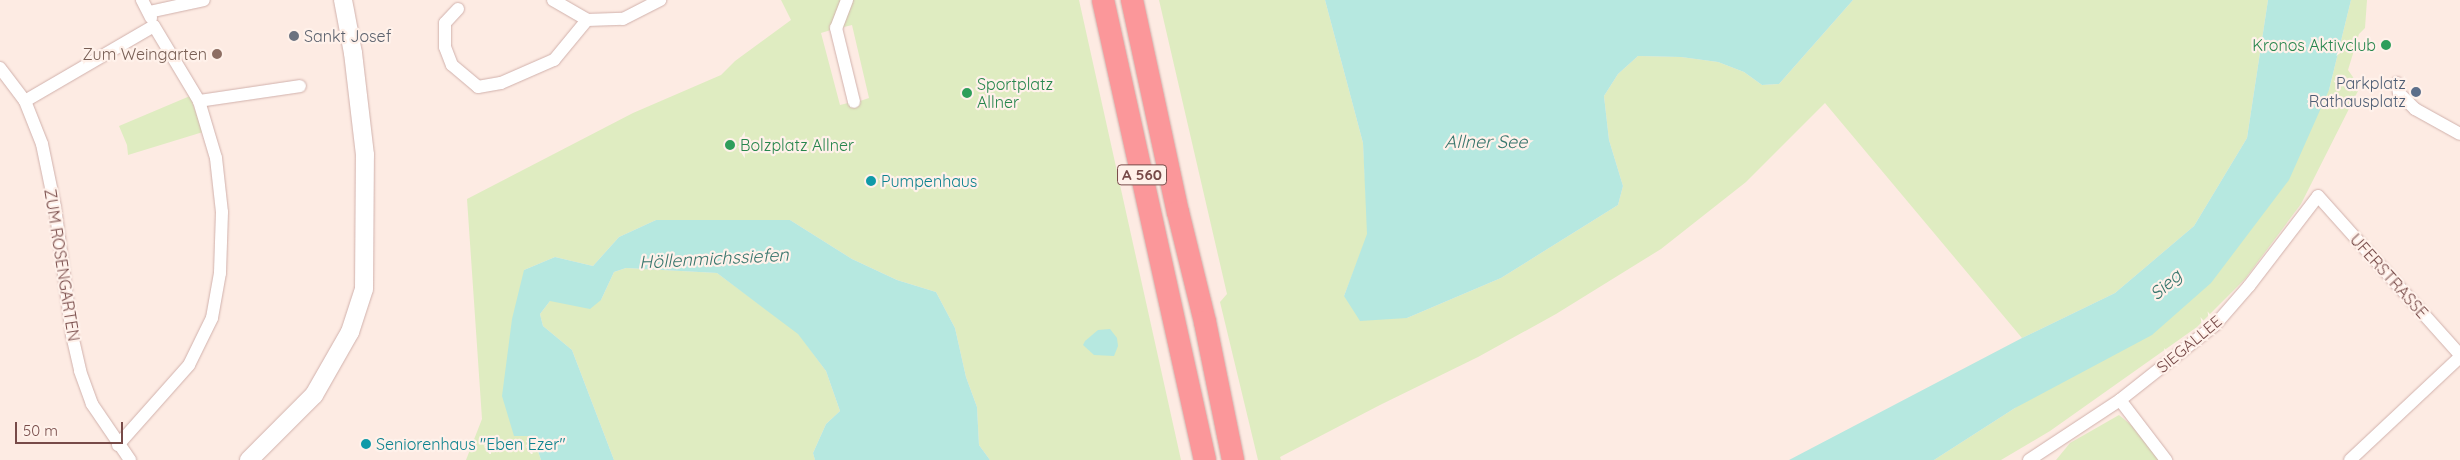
<!DOCTYPE html>
<meta charset="utf-8">
<style>
body{margin:0}
#map{position:relative;width:2460px;height:460px;overflow:hidden;background:#fdebe3;font-family:Quicksand,sans-serif}
div>[style]{position:absolute}
[style*='--x']{left:calc(var(--x)*1px);top:calc(var(--y)*1px);width:calc(var(--w)*1px);rotate:calc(var(--a)*1deg)}
.green>*{inset:0;background:#dfecc1}
.water>*{inset:0;background:#b6e8e0}
.roads{filter:drop-shadow(0 0 1px #d1b1ac) drop-shadow(0 0 1px #d1b1ac)}
.minor>*{height:12px;margin:-6px;padding:0 6px;transform-origin:6px;border-radius:6px;background:#fff}
.secondary>*{height:18px;margin:-9px;padding:0 9px;transform-origin:9px;border-radius:9px;background:#fff}
.motorway>*{height:22px;margin:-11px;padding:0 11px;transform-origin:11px;border-radius:11px;background:#fb979a}
.dots>*{width:14px;height:14px;translate:-50% -50%;box-sizing:border-box;border:2px solid #fff1ea;border-radius:50%}
span{translate:-50% -50%;white-space:nowrap;text-align:center;line-height:1.15;-webkit-text-stroke:4.5px #fff1ea;paint-order:stroke}
.shield-label span{padding:1px 4px;background:#fff1ea;border:1px solid;border-radius:4px;-webkit-text-stroke-width:0}
.shield-label{font-size:15px;color:#774a48;font-weight:700}
.worship-label{font-size:16px;color:#5b616d}
.left{translate:0 -50%;text-align:left}
.leisure-label{font-size:16px;color:#27864d}
.right{translate:-100% -50%;text-align:right}
.education-label{font-size:16px;color:#785e54}
.service-label{font-size:16px;color:#4e5e75}
.culture-label{font-size:16px;color:#0d838f}
.street-label{font-size:16px;color:#774a48}
.water-label{font-size:18px;color:#38766d;font-style:italic}
.scale{position:absolute;left:15px;top:422px;width:108px;height:22px;box-sizing:border-box;border:2px solid #774a48;border-top:0;padding-left:6px;font-size:15px;line-height:18px;white-space:nowrap;color:#774a48;-webkit-text-stroke:4px #fff1ea;paint-order:stroke}
</style>
<div id="map">
<div class="green">
<i style="clip-path:polygon(evenodd,781px 0,1079px 0,1181px 460px,990px 460px,979px 445px,977px 407px,966px 377px,955px 328px,936px 292px,897px 280px,852px 259px,790px 220px,656px 220px,619px 237px,593px 266px,555px 257px,524px 270px,533px 436px,541px 460px,466px 460px,482px 419px,467px 199px,633px 113px,721px 75px,735px 61px,791px 20px,781px 0,852px 25px,869px 98px,857px 102px,840px 28px,852px 25px,781px 0,834px 29px,852px 102px,840px 105px,821px 33px,834px 29px)"></i>
<i style="clip-path:polygon(1159px 0,1325px 0,1363px 143px,1368px 234px,1344px 296px,1407px 318px,1501px 278px,1618px 205px,1623px 186px,1609px 140px,1604px 96px,1618px 74px,1638px 56px,1681px 57px,1718px 62px,1744px 72px,1762px 85px,1779px 84px,1853px 0,2268px 0,2247px 138px,2194px 226px,2115px 293px,2022px 338px,1825px 103px,1746px 182px,1661px 249px,1556px 314px,1478px 357px,1380px 405px,1280px 457px,1281px 460px,1258px 460px,1220px 302px,1227px 294px)"></i>
<i style="clip-path:polygon(2351px 0,2367px 0,2365px 28px,2359px 34px,2348px 70px,2360px 87px,2301px 204px,2245px 279px,2197px 327px,2050px 431px,2001px 460px,1934px 460px,2015px 408px,2329px 90px)"></i>
<i style="clip-path:polygon(190px 96px,203px 132px,128px 155px,127px 145px,119px 126px)"></i>
<i style="clip-path:polygon(626px 268px,717px 273px,798px 333px,826px 371px,840px 411px,826px 424px,813px 453px,815px 460px,614px 460px,572px 350px,543px 326px,540px 314px,550px 301px,601px 300px,614px 272px)"></i>
<i style="clip-path:polygon(2119px 415px,2136px 429px,2160px 460px,2056px 460px,2070px 443px)"></i>
</div>
<div class="water">
<i style="clip-path:polygon(1325px 0,1853px 0,1779px 84px,1762px 85px,1744px 72px,1718px 62px,1681px 57px,1638px 56px,1618px 74px,1604px 96px,1609px 140px,1623px 186px,1618px 205px,1501px 278px,1407px 318px,1360px 321px,1344px 296px,1367px 234px,1363px 143px)"></i>
<i style="clip-path:polygon(2268px 0,2351px 0,2329px 90px,2289px 180px,2211px 283px,2152px 335px,2015px 408px,1934px 460px,1789px 460px,2022px 338px,2115px 293px,2194px 226px,2247px 138px)"></i>
<i style="clip-path:polygon(656px 220px,790px 220px,852px 259px,897px 280px,936px 292px,955px 328px,966px 377px,977px 407px,979px 445px,990px 460px,815px 460px,813px 453px,826px 424px,840px 411px,826px 371px,798px 334px,717px 273px,626px 268px,614px 272px,601px 300px,590px 309px,550px 301px,540px 314px,543px 326px,572px 350px,614px 460px,541px 460px,533px 436px,514px 436px,502px 396px,512px 319px,524px 270px,555px 257px,593px 266px,619px 237px)"></i>
<i style="clip-path:polygon(1110px 329px,1117px 338px,1118px 346px,1114px 356px,1094px 355px,1083px 345px,1085px 341px,1098px 330px)"></i>
</div>
<div class="roads">
<div class="minor">
<i style="--x:142;--y:0;--w:20;--a:63"></i>
<i style="--x:553;--y:0;--w:39;--a:30"></i>
<i style="--x:587;--y:20;--w:36;--a:-2"></i>
<i style="--x:623;--y:19;--w:42;--a:-27.2"></i>
<i style="--x:847;--y:0;--w:30;--a:111"></i>
<i style="--x:836;--y:28;--w:76;--a:76.3"></i>
<i style="--x:458;--y:9;--w:19;--a:133"></i>
<i style="--x:445;--y:23;--w:24;--a:90"></i>
<i style="--x:445;--y:47;--w:19;--a:69"></i>
<i style="--x:452;--y:65;--w:34;--a:40"></i>
<i style="--x:478;--y:87;--w:23;--a:-10"></i>
<i style="--x:501;--y:83;--w:58;--a:-23.5"></i>
<i style="--x:554;--y:60;--w:52;--a:-50.5"></i>
<i style="--x:149;--y:12;--w:56;--a:-12.3"></i>
<i style="--x:0;--y:68;--w:41;--a:52.9"></i>
<i style="--x:25;--y:101;--w:46;--a:68.4"></i>
<i style="--x:42;--y:144;--w:64;--a:78.3"></i>
<i style="--x:55;--y:207;--w:129;--a:82.4"></i>
<i style="--x:72;--y:335;--w:37;--a:77"></i>
<i style="--x:80;--y:371;--w:35;--a:70"></i>
<i style="--x:92;--y:404;--w:68;--a:55.8"></i>
<i style="--x:2397;--y:83;--w:10;--a:79"></i>
<i style="--x:2399;--y:93;--w:23;--a:45"></i>
<i style="--x:2415;--y:109;--w:51;--a:29.1"></i>
<i style="--x:25;--y:101;--w:149;--a:-30.2"></i>
<i style="--x:154;--y:26;--w:87;--a:59"></i>
<i style="--x:199;--y:101;--w:59;--a:73.4"></i>
<i style="--x:216;--y:158;--w:54;--a:83.7"></i>
<i style="--x:222;--y:212;--w:61;--a:91.9"></i>
<i style="--x:220;--y:273;--w:46;--a:100.1"></i>
<i style="--x:212;--y:318;--w:52;--a:116.1"></i>
<i style="--x:189;--y:365;--w:107;--a:131.6"></i>
<i style="--x:199;--y:101;--w:102;--a:-8.4"></i>
<i style="--x:2120;--y:400;--w:76;--a:52.5"></i>
<i style="--x:2029;--y:460;--w:109;--a:-33.4"></i>
<i style="--x:2120;--y:400;--w:121;--a:-38.3"></i>
<i style="--x:2215;--y:325;--w:52;--a:-48.9"></i>
<i style="--x:2249;--y:286;--w:113;--a:-52.5"></i>
<i style="--x:2318;--y:196;--w:213;--a:48.2"></i>
<i style="--x:2350;--y:460;--w:151;--a:-43.1"></i>
</div>
<div class="secondary">
<i style="--x:249;--y:460;--w:92;--a:-45"></i>
<i style="--x:314;--y:395;--w:73;--a:-60.3"></i>
<i style="--x:350;--y:332;--w:45;--a:-72"></i>
<i style="--x:364;--y:289;--w:134;--a:-89.6"></i>
<i style="--x:365;--y:155;--w:103;--a:-96.7"></i>
<i style="--x:353;--y:53;--w:54;--a:-100.7"></i>
</div>
<div class="motorway">
<i style="--x:1103;--y:0;--w:471;--a:77.5"></i>
<i style="--x:1132;--y:0;--w:217;--a:77.8"></i>
<i style="--x:1178;--y:212;--w:113;--a:76.2"></i>
<i style="--x:1205;--y:322;--w:141;--a:78.5"></i>
</div>
</div>
<div class="dots">
<i style="left:294px;top:36px;background:#6b7280"></i>
<i style="left:2386px;top:45px;background:#2e9e5b"></i>
<i style="left:217px;top:54px;background:#8d6e63"></i>
<i style="left:2416px;top:92px;background:#5c6f8a"></i>
<i style="left:967px;top:93px;background:#2e9e5b"></i>
<i style="left:730px;top:145px;background:#2e9e5b"></i>
<i style="left:871px;top:181px;background:#0f9aa8"></i>
<i style="left:366px;top:444px;background:#0f9aa8"></i>
</div>
<div class="shield-label">
<span style="left:1142px;top:175px">A 560</span>
</div>
<div class="worship-label">
<span class="left" style="left:304px;top:36px">Sankt Josef</span>
</div>
<div class="leisure-label">
<span class="right" style="left:2376px;top:45px">Kronos Aktivclub</span>
<span class="left" style="left:977px;top:93px">Sportplatz<br>Allner</span>
<span class="left" style="left:740px;top:145px">Bolzplatz Allner</span>
</div>
<div class="education-label">
<span class="right" style="left:207px;top:54px">Zum Weingarten</span>
</div>
<div class="service-label">
<span class="right" style="left:2406px;top:92px">Parkplatz<br>Rathausplatz</span>
</div>
<div class="culture-label">
<span class="left" style="left:881px;top:181px">Pumpenhaus</span>
<span class="left" style="left:376px;top:444px">Seniorenhaus "Eben Ezer"</span>
</div>
<div class="street-label">
<span style="left:62px;top:265px;rotate:81deg">ZUM ROSENGARTEN</span>
<span style="left:2389px;top:276px;rotate:48deg">UFERSTRASSE</span>
<span style="left:2189px;top:344px;rotate:-40deg">SIEGALLEE</span>
</div>
<div class="water-label">
<span style="left:1486px;top:142px">Allner See</span>
<span style="left:714px;top:259px;rotate:-3deg">Höllenmichssiefen</span>
<span style="left:2166px;top:285px;rotate:-42deg">Sieg</span>
</div>
<div class="scale">50 m</div>
</div>
